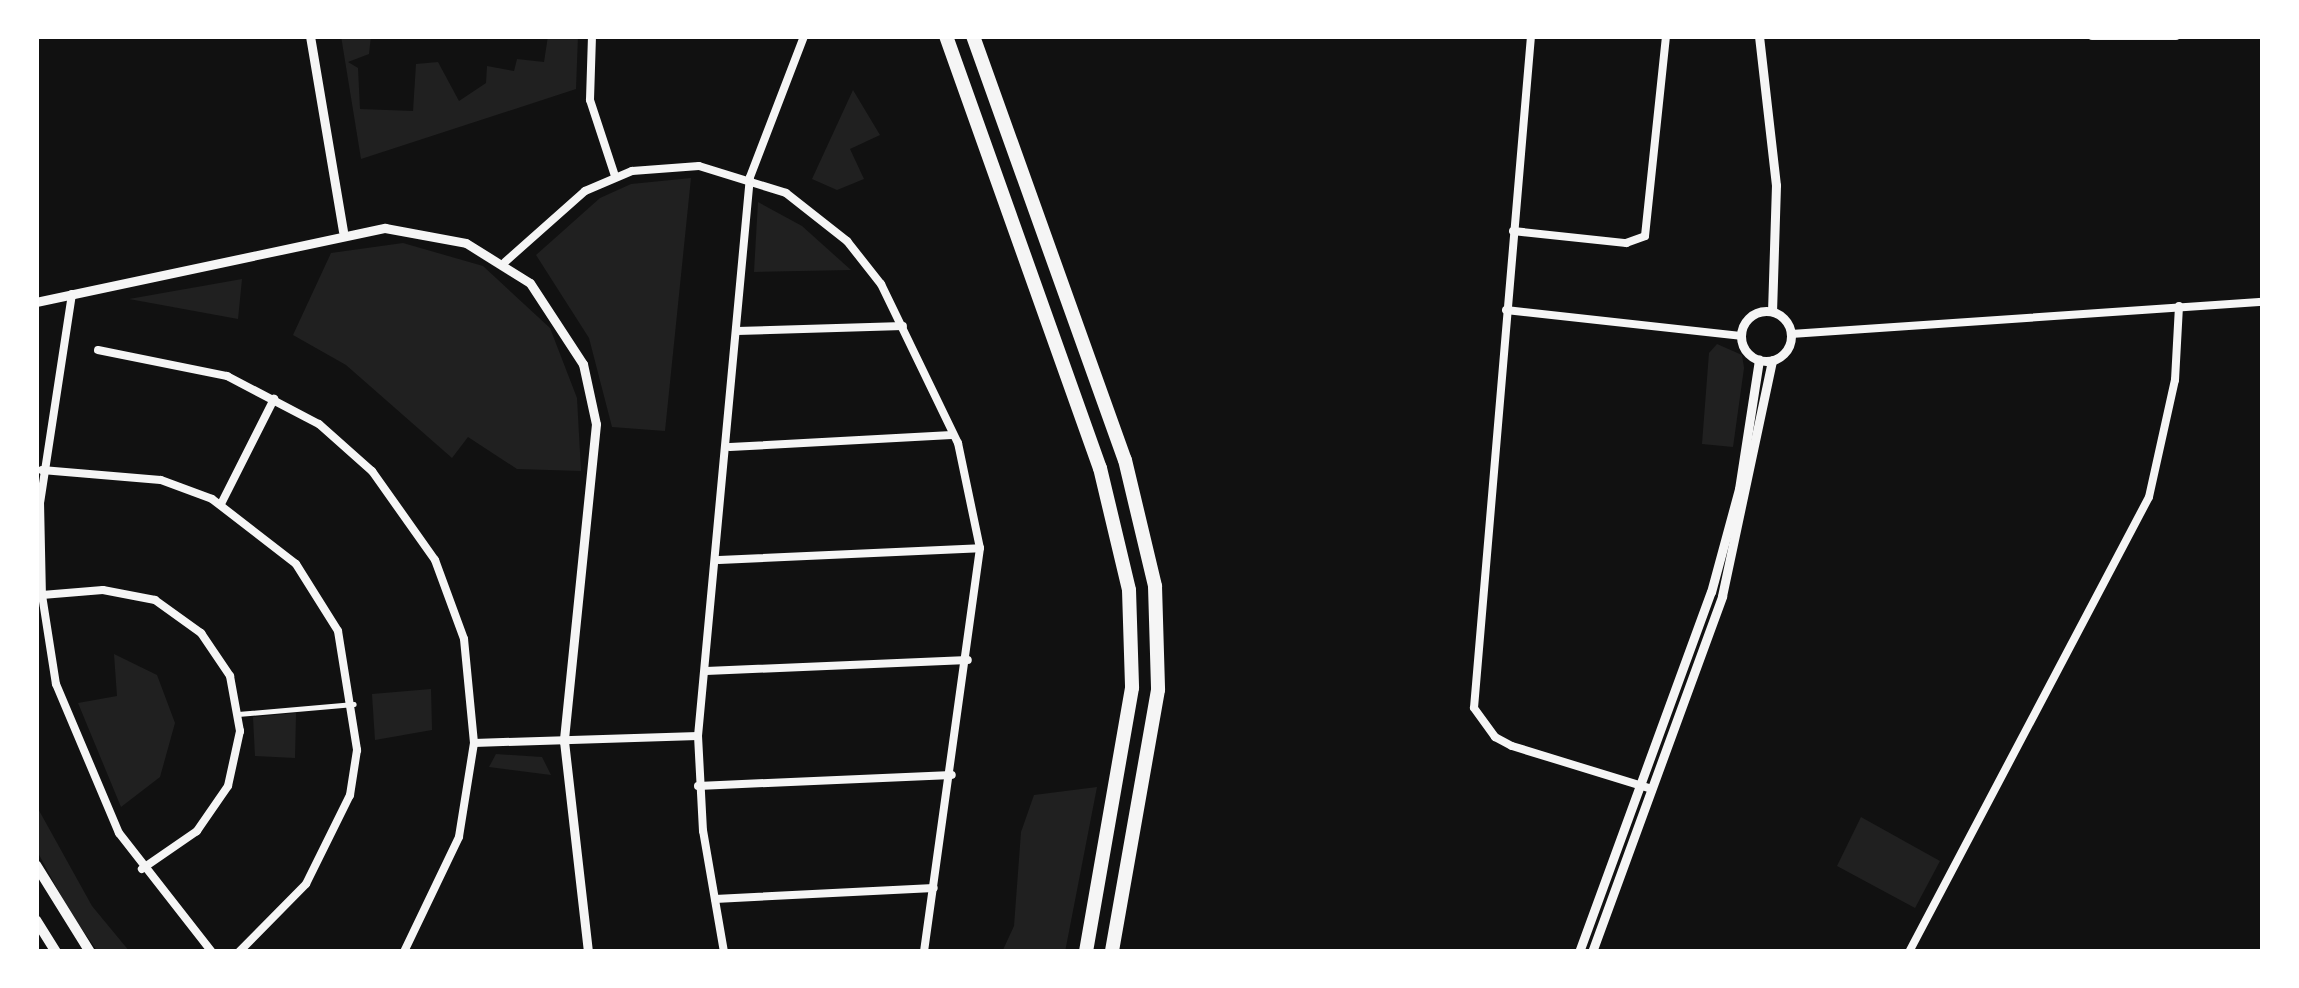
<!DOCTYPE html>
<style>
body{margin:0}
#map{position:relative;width:2299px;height:988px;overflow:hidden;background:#111;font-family:"Roboto Condensed",sans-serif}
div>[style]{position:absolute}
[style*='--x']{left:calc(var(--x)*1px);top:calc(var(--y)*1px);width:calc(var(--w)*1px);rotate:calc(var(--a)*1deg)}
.green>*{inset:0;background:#202020}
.service>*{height:4.5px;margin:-2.25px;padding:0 2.25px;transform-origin:2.25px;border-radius:2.25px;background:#f5f5f5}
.minor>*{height:8px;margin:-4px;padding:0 4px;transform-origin:4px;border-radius:4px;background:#f5f5f5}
.tertiary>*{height:9px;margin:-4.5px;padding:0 4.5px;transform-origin:4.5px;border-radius:4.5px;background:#f5f5f5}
.tertiary>.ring{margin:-4.5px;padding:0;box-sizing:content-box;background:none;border:9px solid #f5f5f5;border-radius:50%}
.secondary>*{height:10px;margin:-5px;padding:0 5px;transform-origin:5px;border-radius:5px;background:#f5f5f5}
.trunk>*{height:14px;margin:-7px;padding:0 7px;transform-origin:7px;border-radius:7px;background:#f5f5f5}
span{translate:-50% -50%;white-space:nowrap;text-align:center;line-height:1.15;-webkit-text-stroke:9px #fff;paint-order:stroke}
.frame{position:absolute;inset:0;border:39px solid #fff;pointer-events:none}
</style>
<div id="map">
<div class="green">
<i style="clip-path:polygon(341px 36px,371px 36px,369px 54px,348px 62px,358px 68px,360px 109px,413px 111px,416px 64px,438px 62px,459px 101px,486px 83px,487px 66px,514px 71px,517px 59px,544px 62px,548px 36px,578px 36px,576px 89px,361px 159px)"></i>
<i style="clip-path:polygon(853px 90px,880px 135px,850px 149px,864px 179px,837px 190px,812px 179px)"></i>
<i style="clip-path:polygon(691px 178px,665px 431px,612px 427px,589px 338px,536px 255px,600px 198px,631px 184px)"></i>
<i style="clip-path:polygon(758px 202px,802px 226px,851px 270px,754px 272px)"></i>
<i style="clip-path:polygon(403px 243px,483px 266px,550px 328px,577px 398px,581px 471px,517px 469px,468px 437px,452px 458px,346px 365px,293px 335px,331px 253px)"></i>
<i style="clip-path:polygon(242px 279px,238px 319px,129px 299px)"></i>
<i style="clip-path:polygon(1717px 344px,1742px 355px,1744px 368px,1733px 447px,1702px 444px,1709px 353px)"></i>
<i style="clip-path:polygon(114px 654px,157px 675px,175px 723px,160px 777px,121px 807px,78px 703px,117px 696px)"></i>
<i style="clip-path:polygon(431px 689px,432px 730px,375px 740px,372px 694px)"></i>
<i style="clip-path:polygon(296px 713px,295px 758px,255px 756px,253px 717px)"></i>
<i style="clip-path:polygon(496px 754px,542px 757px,551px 775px,489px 767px)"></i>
<i style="clip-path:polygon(1097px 787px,1065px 952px,1002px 952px,1014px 926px,1021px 832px,1034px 795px)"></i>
<i style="clip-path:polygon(36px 805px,92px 906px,130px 952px,98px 952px,68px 909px,36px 849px)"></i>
<i style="clip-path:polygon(1861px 817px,1940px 861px,1915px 908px,1837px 866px)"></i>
</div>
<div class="service">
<i style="--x:238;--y:714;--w:116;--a:-4.9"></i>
</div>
<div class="minor">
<i style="--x:592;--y:36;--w:64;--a:91.8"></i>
<i style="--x:590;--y:100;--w:80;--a:71.8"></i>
<i style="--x:1531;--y:36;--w:674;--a:94.85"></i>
<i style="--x:1474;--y:708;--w:36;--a:54"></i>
<i style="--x:1495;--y:737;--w:19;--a:28"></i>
<i style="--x:1512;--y:746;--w:146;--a:17.1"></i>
<i style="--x:2092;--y:36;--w:84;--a:0"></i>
<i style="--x:1513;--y:231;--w:114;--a:6.1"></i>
<i style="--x:1626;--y:243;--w:20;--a:-20"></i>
<i style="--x:1645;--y:236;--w:201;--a:-84"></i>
<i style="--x:505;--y:262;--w:107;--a:-41.6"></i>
<i style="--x:585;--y:191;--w:51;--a:-23.1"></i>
<i style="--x:632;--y:171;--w:67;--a:-4.3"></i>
<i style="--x:699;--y:166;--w:91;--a:17.2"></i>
<i style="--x:786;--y:193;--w:78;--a:38.2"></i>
<i style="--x:847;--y:241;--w:55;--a:51.7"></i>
<i style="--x:881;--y:284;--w:177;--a:64.2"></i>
<i style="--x:958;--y:443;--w:107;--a:78.2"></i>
<i style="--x:980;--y:548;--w:408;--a:97.9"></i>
<i style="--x:72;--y:294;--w:210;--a:98.7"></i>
<i style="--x:40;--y:502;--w:93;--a:88.8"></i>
<i style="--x:42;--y:595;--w:90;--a:81.1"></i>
<i style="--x:56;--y:684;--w:162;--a:67.1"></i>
<i style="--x:119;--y:833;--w:151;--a:52"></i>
<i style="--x:1506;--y:310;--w:236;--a:6.3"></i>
<i style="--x:737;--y:331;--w:166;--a:-1.7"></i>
<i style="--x:1791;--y:334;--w:473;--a:-3.9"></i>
<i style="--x:98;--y:350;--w:132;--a:11.4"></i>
<i style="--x:227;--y:376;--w:104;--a:27.6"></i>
<i style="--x:319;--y:424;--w:71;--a:41.6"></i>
<i style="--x:372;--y:471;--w:109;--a:54.7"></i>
<i style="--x:435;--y:560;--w:84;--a:69.8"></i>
<i style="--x:464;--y:639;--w:104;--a:84.5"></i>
<i style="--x:474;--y:743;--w:95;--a:99.1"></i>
<i style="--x:459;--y:837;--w:127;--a:115.6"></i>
<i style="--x:730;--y:447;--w:222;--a:-3.1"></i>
<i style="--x:42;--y:470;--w:119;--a:4.8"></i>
<i style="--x:161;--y:480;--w:54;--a:20.4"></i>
<i style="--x:212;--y:499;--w:106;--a:37.7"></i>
<i style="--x:296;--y:564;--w:79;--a:57.9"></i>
<i style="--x:338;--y:631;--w:121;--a:80.9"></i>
<i style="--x:357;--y:750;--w:46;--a:98.8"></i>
<i style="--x:350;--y:795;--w:99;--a:116.3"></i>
<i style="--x:306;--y:884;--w:95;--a:134.6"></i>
<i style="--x:221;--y:504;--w:118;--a:-63.2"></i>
<i style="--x:719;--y:560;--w:261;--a:-2.6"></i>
<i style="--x:42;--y:595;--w:61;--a:-4.7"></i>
<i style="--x:103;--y:590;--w:53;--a:10.9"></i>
<i style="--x:155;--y:600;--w:57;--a:35.7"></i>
<i style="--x:201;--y:633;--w:52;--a:56"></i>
<i style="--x:230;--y:676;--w:56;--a:79.7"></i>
<i style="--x:240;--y:731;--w:56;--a:102.3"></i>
<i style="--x:228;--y:786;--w:55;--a:124.6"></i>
<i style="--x:197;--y:831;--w:67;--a:145.4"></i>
<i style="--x:706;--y:671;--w:262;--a:-2.4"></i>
<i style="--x:474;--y:743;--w:224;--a:-1.8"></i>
<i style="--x:698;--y:786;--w:254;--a:-2.5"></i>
<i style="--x:715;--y:899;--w:219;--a:-2.9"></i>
<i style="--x:724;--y:952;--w:123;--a:-99.8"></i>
<i style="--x:703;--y:831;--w:95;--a:-93"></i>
<i style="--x:698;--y:736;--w:561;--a:-84.69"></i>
<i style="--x:750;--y:177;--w:151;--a:-69"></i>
<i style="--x:1909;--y:952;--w:514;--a:-62.19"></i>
<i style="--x:2149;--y:497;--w:120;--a:-77.5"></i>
<i style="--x:2175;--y:380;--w:74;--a:-86.9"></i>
</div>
<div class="tertiary">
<i style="--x:310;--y:36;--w:198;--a:80.4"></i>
<i style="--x:1759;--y:36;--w:150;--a:83.5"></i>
<i style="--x:1776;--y:185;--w:126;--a:91.8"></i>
<i style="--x:36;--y:302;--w:357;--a:-12"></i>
<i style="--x:385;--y:228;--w:82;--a:10.5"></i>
<i style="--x:466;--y:243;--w:75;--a:32"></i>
<i style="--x:530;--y:283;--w:97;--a:56.8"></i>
<i style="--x:583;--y:364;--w:61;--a:77.8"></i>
<i style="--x:596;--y:424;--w:319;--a:95.8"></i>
<i style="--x:564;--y:741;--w:212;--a:83.5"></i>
<i class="ring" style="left:1741px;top:311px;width:41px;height:41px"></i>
<i style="--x:1579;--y:952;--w:383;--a:-69.9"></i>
<i style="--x:1711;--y:592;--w:107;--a:-74.8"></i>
<i style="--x:1739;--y:489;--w:131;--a:-81.2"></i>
<i style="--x:1592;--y:952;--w:379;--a:-69.9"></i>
<i style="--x:1722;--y:596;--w:241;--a:-78"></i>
</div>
<div class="secondary">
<i style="--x:36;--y:865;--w:102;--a:58.2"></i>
<i style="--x:36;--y:920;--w:38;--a:58"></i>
</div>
<div class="trunk">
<i style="--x:946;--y:36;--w:459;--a:70.4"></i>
<i style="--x:1100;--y:468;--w:125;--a:76.6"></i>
<i style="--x:1129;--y:590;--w:98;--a:88.2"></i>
<i style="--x:1132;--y:688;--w:268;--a:99.9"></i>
<i style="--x:973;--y:36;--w:450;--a:70.3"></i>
<i style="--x:1125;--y:460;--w:130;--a:76.6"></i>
<i style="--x:1155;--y:586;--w:104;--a:88.3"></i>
<i style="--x:1158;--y:690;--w:266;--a:100"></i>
</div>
<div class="frame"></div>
</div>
